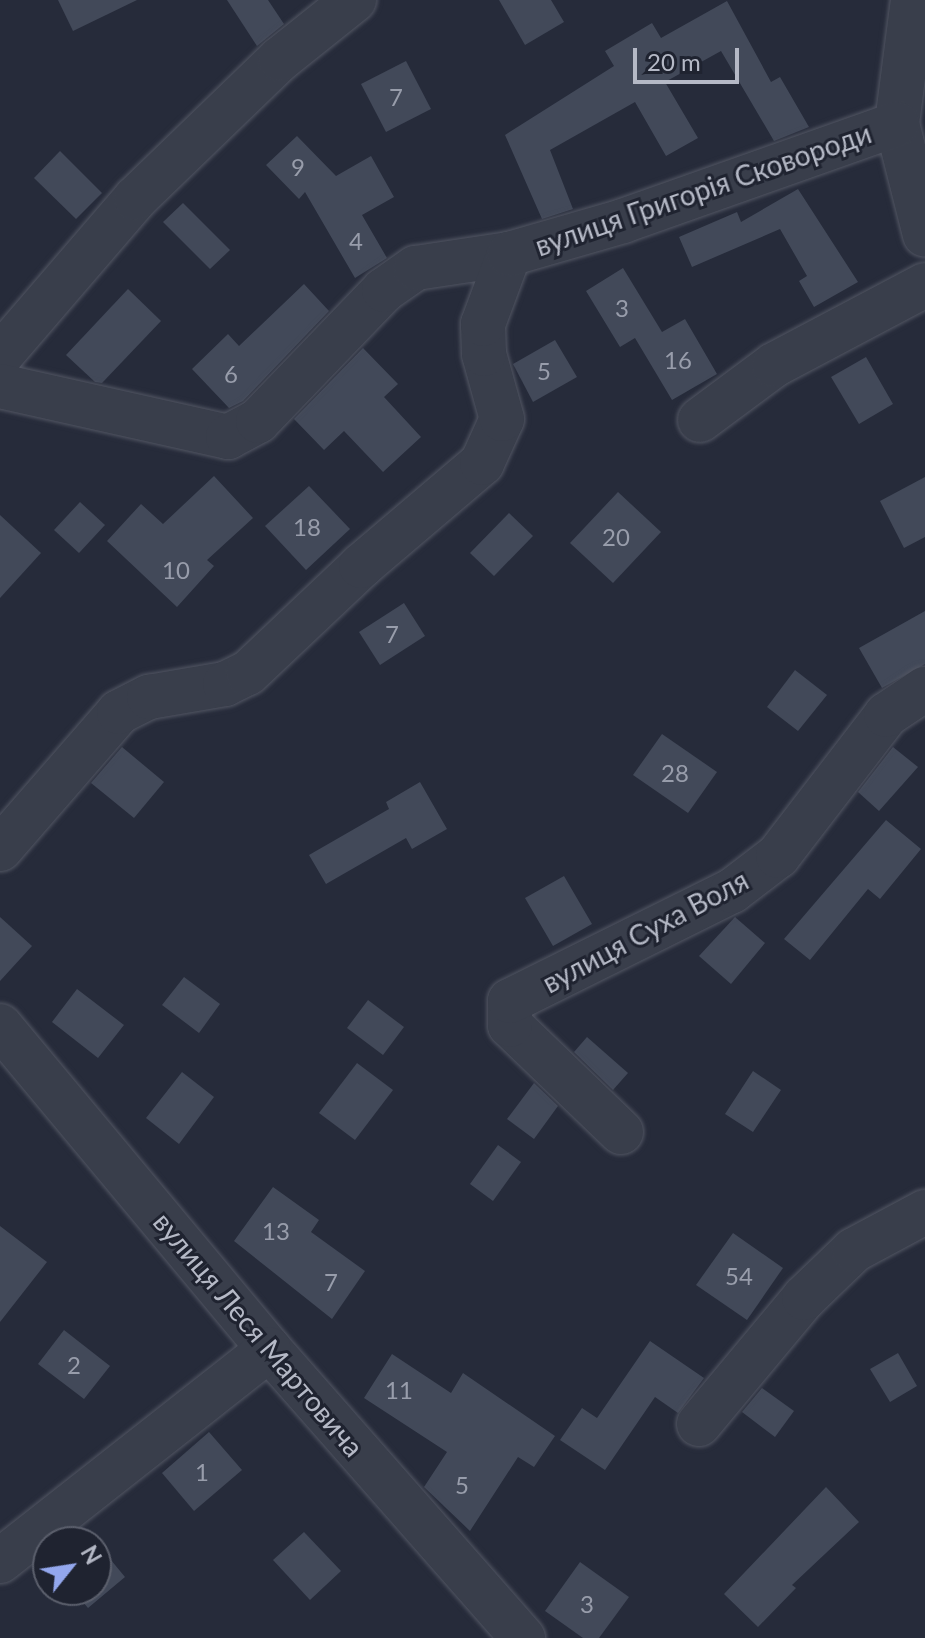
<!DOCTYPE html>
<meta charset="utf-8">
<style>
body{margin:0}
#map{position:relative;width:925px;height:1638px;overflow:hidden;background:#262b3a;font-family:Lato,sans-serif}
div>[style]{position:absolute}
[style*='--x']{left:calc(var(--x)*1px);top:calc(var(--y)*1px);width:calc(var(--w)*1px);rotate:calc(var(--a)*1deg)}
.building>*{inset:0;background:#424959}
.roads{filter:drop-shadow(0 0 2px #525663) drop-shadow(0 0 2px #525663)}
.minor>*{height:44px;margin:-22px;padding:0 22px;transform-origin:22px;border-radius:22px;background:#393e4b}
span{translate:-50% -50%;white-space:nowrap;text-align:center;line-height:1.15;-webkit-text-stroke:6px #1f2330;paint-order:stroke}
.number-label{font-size:24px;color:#989dab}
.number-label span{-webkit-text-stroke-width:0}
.street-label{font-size:28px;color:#b5b9c6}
.north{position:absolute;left:32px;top:1526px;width:80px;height:80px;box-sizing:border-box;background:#1f2330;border:2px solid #5b5f6c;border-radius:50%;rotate:60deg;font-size:22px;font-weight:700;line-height:32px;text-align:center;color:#b5b9c6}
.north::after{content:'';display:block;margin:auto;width:28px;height:36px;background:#93a7ed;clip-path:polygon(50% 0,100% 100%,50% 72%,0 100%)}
.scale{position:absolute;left:633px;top:48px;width:106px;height:36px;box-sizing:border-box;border:4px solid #b5b9c6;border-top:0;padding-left:10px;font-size:24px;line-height:28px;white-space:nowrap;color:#b5b9c6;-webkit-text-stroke:6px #1f2330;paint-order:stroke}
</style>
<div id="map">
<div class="building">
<i style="clip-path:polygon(58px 0,137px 0,73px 31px)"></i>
<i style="clip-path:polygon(227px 0,268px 0,284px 24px,257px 46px)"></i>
<i style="clip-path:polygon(499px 0,551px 0,564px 22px,525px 45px)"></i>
<i style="clip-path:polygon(727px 1px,771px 82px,780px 77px,809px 127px,774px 141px,721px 51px,665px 82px,698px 138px,666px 156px,635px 102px,550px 150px,573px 209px,542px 219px,505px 135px,614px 66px,605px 51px,652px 23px,661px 38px)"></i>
<i style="clip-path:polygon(406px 61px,431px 109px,386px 132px,361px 84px)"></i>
<i style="clip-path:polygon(297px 136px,336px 176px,371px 156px,394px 197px,362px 215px,387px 258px,355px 278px,305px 192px,299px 199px,266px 165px)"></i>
<i style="clip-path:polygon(60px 151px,102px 193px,76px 219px,34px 178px)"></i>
<i style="clip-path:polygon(798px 189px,858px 282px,814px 307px,799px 281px,807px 276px,780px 229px,692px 267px,679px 237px,737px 212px,741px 222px)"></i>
<i style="clip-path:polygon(183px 203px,230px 250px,210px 269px,163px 222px)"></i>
<i style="clip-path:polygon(623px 268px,662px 332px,685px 319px,717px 374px,672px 400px,635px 338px,620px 347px,586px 291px)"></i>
<i style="clip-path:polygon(304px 284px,329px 311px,243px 401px,229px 408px,192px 369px,228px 334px,239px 346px)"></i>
<i style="clip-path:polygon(128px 289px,161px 321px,102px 383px,95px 382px,66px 355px)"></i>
<i style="clip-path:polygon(555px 340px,577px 377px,533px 402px,513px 364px)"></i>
<i style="clip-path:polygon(363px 348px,398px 384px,384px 397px,421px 437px,383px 472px,344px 431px,324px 450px,294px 419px)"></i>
<i style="clip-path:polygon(866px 357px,893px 404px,859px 424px,831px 377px)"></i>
<i style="clip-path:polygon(214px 476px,253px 518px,207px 560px,214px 566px,177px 607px,107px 541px,141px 504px,163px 524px)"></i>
<i style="clip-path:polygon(925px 477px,925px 537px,904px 548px,880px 501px)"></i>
<i style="clip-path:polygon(309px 486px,350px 529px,306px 570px,265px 526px)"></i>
<i style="clip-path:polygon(618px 492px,661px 532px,613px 583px,570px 543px)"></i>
<i style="clip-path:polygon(80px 502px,105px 525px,79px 553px,54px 530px)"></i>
<i style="clip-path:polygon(509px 513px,533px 536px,494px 576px,470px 553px)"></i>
<i style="clip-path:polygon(0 515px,41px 553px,0 598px)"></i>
<i style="clip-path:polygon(404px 603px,425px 636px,380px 665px,359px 632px)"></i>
<i style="clip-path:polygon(925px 611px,925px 664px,882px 688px,859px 648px)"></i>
<i style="clip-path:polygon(795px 670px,827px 695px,798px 731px,767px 707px)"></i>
<i style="clip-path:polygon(662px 734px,717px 772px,688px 813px,633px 775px)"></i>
<i style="clip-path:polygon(122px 747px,164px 782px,134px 818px,91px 783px)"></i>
<i style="clip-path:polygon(893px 747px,918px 767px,879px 811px,858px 792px)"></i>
<i style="clip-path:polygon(420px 782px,447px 829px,412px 849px,406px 838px,326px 884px,309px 855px,389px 809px,386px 802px)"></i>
<i style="clip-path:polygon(886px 820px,921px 849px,880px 899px,868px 889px,810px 960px,784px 939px)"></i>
<i style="clip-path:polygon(564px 876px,592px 924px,553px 946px,525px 898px)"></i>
<i style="clip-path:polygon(0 917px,32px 946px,0 981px)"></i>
<i style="clip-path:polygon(735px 917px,765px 943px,731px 984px,699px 956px)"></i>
<i style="clip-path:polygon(184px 977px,220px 1004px,199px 1033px,162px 1005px)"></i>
<i style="clip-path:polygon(77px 989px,124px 1025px,98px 1058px,52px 1022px)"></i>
<i style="clip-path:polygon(368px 1000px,404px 1027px,383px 1055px,347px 1028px)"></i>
<i style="clip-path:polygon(587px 1037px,628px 1073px,613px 1090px,574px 1052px)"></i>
<i style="clip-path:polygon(357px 1063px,393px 1090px,355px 1140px,319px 1113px)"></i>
<i style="clip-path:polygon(753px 1071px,781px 1090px,753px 1132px,725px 1114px)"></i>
<i style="clip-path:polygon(182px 1072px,214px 1097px,179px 1144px,146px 1118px)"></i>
<i style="clip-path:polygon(534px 1083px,558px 1106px,534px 1139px,507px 1119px)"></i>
<i style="clip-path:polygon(498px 1145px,521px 1162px,493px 1201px,470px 1184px)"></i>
<i style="clip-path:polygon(273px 1187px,319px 1220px,311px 1232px,365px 1271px,332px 1319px,234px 1241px)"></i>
<i style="clip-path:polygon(0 1226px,47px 1262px,0 1322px)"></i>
<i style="clip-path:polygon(733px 1233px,783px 1268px,747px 1320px,696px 1285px)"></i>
<i style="clip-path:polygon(64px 1330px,110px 1366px,84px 1399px,38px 1364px)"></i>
<i style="clip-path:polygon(650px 1341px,704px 1378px,678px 1413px,655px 1397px,605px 1470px,560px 1440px,582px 1408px,597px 1418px)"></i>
<i style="clip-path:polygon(898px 1353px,917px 1386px,890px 1402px,870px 1369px)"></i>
<i style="clip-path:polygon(392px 1354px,451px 1393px,463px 1373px,555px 1436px,534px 1467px,518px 1457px,470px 1531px,424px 1487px,447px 1452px,364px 1398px)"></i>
<i style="clip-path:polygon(762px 1388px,794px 1411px,775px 1437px,742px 1412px)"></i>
<i style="clip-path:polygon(209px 1432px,242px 1470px,194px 1511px,162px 1473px)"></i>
<i style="clip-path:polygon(826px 1487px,859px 1522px,792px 1585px,796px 1588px,758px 1627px,724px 1594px)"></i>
<i style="clip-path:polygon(87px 1531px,125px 1577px,88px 1608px,73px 1590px,96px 1590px,96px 1542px,73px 1542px)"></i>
<i style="clip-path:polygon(304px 1532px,341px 1571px,310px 1600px,273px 1560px)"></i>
<i style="clip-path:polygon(580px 1562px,629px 1597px,599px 1638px,583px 1638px,545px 1611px)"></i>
</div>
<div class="roads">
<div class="minor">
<i style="--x:913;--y:0;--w:125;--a:97.4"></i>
<i style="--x:897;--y:124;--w:114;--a:75.8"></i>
<i style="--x:0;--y:356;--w:208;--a:-49.3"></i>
<i style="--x:136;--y:198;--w:200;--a:-44"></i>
<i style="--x:280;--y:59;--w:95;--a:-38.6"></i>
<i style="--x:0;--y:386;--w:234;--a:12.6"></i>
<i style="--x:228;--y:437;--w:34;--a:-28"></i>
<i style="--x:258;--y:421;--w:182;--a:-46.1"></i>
<i style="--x:384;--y:290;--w:39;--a:-35"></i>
<i style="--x:416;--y:268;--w:94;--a:-8.6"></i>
<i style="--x:700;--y:420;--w:92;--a:-36.6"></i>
<i style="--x:774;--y:365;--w:171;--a:-27.9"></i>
<i style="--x:0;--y:849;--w:181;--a:-49"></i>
<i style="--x:119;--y:712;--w:34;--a:-27"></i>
<i style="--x:149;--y:697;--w:77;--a:-9.7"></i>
<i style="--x:225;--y:684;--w:25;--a:-26"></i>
<i style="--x:248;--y:673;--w:156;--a:-43.4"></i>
<i style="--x:361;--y:566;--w:159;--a:-40.4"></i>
<i style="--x:482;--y:463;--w:48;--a:-65.6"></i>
<i style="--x:502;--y:419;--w:67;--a:-105.5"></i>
<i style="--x:484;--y:354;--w:30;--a:-92"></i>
<i style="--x:483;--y:324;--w:75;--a:-69.6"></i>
<i style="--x:509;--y:254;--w:119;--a:-16.1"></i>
<i style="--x:623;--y:221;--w:291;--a:-19.5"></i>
<i style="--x:0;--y:1026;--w:420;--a:50.2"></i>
<i style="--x:269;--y:1349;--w:385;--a:48.7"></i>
<i style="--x:621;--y:1132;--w:154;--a:-136.1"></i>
<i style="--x:510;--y:1025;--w:24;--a:-90"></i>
<i style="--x:510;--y:1001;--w:248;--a:-26.4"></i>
<i style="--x:732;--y:891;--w:58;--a:-37.3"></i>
<i style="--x:778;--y:856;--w:178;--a:-52.5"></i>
<i style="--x:886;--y:715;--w:47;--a:-33.7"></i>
<i style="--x:699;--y:1424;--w:164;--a:-50.2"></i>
<i style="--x:804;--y:1298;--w:69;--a:-43.8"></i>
<i style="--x:854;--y:1250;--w:81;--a:-28.2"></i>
<i style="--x:0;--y:1561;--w:342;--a:-38.2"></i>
</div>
</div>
<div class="number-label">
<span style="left:396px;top:97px">7</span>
<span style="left:298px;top:167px">9</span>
<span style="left:356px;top:241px">4</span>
<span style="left:622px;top:308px">3</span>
<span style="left:678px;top:360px">16</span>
<span style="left:544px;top:371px">5</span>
<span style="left:231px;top:374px">6</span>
<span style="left:307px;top:527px">18</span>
<span style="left:616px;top:537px">20</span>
<span style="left:176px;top:570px">10</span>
<span style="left:392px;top:634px">7</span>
<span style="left:675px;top:773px">28</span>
<span style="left:276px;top:1231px">13</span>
<span style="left:739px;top:1276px">54</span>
<span style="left:331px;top:1282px">7</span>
<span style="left:74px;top:1365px">2</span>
<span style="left:399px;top:1390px">11</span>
<span style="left:202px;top:1472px">1</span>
<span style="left:462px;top:1485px">5</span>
<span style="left:587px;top:1604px">3</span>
</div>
<div class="street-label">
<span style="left:703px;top:189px;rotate:-19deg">вулиця Григорія Сковороди</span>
<span style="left:645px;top:931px;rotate:-28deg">вулиця Суха Воля</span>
<span style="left:259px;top:1334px;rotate:50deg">вулиця Леся Мартовича</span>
</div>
<div class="north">N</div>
<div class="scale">20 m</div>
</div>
